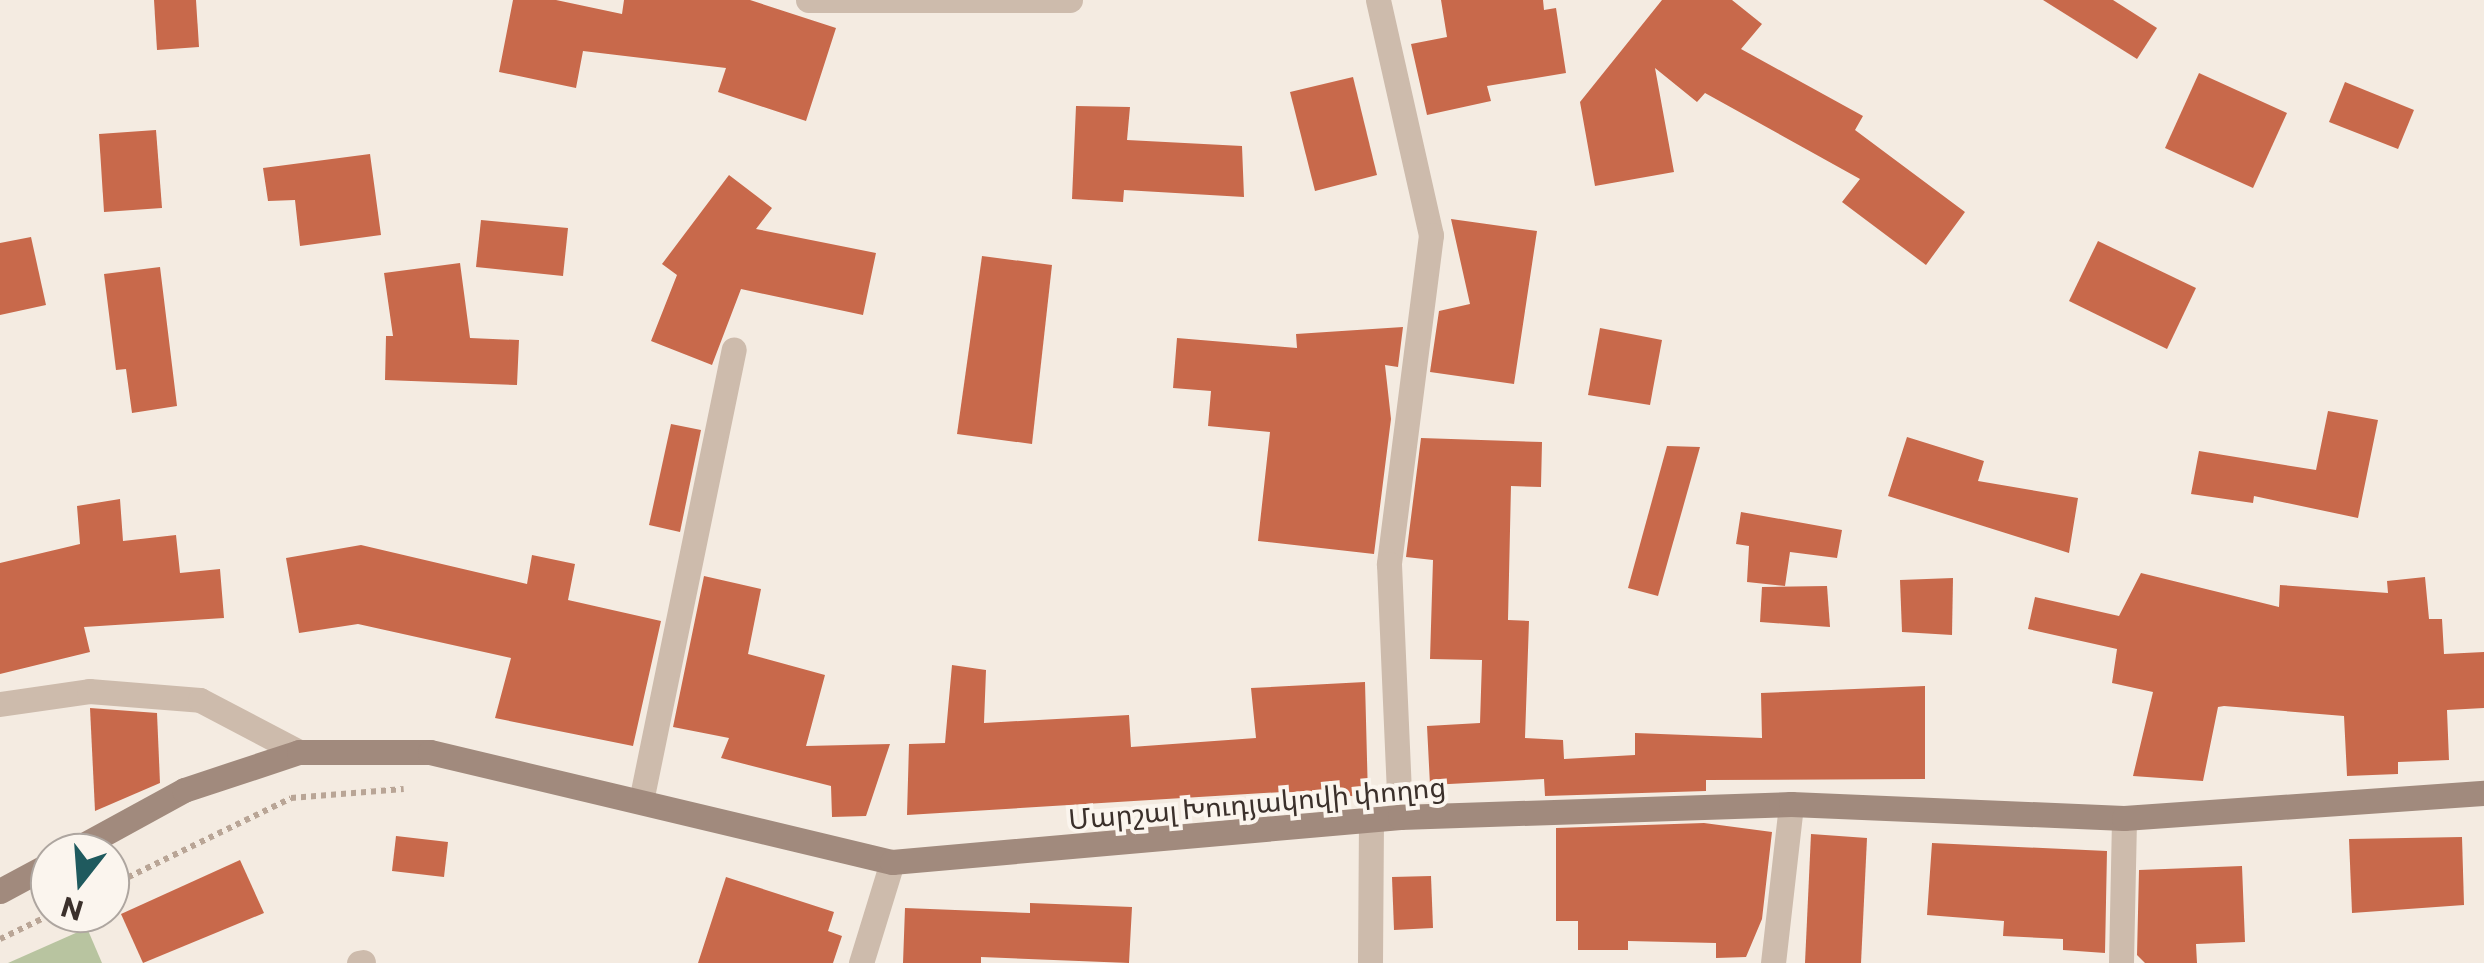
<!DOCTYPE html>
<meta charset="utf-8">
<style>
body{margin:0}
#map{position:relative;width:2484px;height:963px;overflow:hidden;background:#f4ebe1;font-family:Commissioner,"Noto Sans Armenian",sans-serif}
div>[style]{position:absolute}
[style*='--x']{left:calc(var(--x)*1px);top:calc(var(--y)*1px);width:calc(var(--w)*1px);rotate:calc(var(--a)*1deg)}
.green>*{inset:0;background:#b8c4a0}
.building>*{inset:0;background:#c8694b}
.path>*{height:6px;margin-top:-3px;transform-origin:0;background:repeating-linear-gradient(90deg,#b9a596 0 5px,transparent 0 10px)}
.lane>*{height:25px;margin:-12.5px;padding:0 12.5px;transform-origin:12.5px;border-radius:12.5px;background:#cdbbac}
.street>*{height:25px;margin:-12.5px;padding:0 12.5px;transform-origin:12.5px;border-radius:12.5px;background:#cdbbac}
.secondary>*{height:25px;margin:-12.5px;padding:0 12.5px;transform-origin:12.5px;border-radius:12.5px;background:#a18a7d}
span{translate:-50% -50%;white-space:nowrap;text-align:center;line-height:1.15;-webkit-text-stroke:8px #fbf5ee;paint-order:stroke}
.street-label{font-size:28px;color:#3b302b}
.north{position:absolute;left:30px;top:833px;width:100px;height:100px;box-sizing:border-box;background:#fbf5ee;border:2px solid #aea6a0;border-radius:50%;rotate:197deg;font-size:28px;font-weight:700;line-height:40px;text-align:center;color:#3b302b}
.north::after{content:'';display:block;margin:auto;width:35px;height:45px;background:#1f5a5e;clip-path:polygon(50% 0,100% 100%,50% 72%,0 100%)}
</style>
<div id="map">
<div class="green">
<i style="clip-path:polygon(87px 928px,102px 963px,8px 963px)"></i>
</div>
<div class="building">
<i style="clip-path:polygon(154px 0,196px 0,199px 47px,157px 50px)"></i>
<i style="clip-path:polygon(513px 0,556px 0,622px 14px,624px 0,750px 0,836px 28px,806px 121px,718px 92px,726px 68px,583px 51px,576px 88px,499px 72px)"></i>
<i style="clip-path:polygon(1441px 0,1543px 0,1544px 10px,1556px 8px,1566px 73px,1487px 86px,1491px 101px,1427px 115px,1411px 44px,1447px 37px)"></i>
<i style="clip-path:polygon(1662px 0,1732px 0,1762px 24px,1741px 49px,1863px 116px,1855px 130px,1965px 212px,1926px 265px,1842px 202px,1860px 179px,1705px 93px,1697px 102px,1655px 68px,1674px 172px,1595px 186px,1580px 102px)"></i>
<i style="clip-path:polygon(2043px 0,2113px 0,2157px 28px,2137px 59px)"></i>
<i style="clip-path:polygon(2199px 73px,2287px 113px,2253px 188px,2165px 148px)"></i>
<i style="clip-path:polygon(1353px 77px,1377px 175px,1315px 191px,1290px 92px)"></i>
<i style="clip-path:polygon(2345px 82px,2414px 110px,2398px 149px,2329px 122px)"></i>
<i style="clip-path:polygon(1076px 106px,1130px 107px,1127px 140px,1242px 146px,1244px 197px,1124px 190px,1123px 202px,1072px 199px)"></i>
<i style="clip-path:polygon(156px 130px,162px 208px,104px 212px,99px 134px)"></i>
<i style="clip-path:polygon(370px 154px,381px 235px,300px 246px,295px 200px,268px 201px,263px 168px)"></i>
<i style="clip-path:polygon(729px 175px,772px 208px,756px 229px,876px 253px,863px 315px,741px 289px,712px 365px,651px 341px,677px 275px,662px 264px)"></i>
<i style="clip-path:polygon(1451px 219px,1537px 231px,1514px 384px,1430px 372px,1439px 311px,1470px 304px)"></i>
<i style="clip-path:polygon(481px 220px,568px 228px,563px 276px,476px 267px)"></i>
<i style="clip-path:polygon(31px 237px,46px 305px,0 315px,0 243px)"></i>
<i style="clip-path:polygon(2098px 241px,2196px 288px,2167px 349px,2069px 301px)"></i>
<i style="clip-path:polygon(982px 256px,1052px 265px,1032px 444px,957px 434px)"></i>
<i style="clip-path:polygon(460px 263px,470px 338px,519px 340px,517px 385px,385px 380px,386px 336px,393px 336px,384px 273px)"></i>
<i style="clip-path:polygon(160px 267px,177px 406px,132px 413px,126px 369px,116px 370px,104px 274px)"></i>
<i style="clip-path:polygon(1403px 327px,1398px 367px,1385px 365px,1391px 419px,1374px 554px,1258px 541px,1270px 432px,1208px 426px,1211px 391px,1173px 388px,1177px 338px,1297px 348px,1296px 334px)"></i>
<i style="clip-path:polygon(1600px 328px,1662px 340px,1650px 405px,1588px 395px)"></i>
<i style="clip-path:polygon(2328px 411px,2378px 420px,2358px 518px,2254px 496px,2253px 503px,2191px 494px,2199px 451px,2316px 470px)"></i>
<i style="clip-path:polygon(671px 424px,701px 430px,680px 532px,649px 525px)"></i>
<i style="clip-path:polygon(1907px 437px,1984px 461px,1978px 481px,2078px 498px,2069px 553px,1888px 496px)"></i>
<i style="clip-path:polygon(1421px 438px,1542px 442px,1541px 487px,1511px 486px,1508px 620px,1529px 621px,1525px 738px,1563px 740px,1564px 759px,1635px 755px,1635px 733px,1762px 738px,1761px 693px,1925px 686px,1925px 779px,1706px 780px,1706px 791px,1545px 796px,1544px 779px,1430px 785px,1427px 726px,1480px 723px,1482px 660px,1430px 659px,1433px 560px,1406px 557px)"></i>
<i style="clip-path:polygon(1667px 446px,1700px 447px,1658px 596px,1628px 588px)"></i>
<i style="clip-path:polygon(120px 499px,123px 541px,176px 535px,180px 573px,220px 569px,224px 618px,84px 627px,90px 652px,0 674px,0 563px,80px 544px,77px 506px)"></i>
<i style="clip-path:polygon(1741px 512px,1842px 530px,1837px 558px,1790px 552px,1785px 586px,1747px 582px,1749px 546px,1736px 544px)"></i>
<i style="clip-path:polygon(361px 545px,527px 584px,532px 555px,575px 564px,568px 600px,661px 621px,633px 746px,495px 718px,511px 658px,358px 624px,299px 633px,286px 558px)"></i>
<i style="clip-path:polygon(2141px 573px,2279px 607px,2280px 585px,2388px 593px,2387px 581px,2425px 577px,2429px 619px,2442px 619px,2444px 654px,2484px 652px,2484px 708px,2447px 710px,2449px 760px,2398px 762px,2398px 774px,2347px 776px,2344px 716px,2224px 706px,2218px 707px,2203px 781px,2133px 776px,2153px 692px,2112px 683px,2117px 649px,2028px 629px,2035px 597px,2119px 616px)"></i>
<i style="clip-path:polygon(704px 576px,761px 589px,748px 654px,825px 675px,806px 746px,890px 744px,866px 816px,832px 817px,831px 786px,721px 758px,729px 738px,673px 727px)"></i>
<i style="clip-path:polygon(1953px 578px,1952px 635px,1902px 632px,1900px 580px)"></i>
<i style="clip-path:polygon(1827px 586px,1830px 627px,1760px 622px,1762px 587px)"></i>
<i style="clip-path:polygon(952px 665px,986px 670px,984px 723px,1129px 715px,1131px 747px,1256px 738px,1251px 688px,1365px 682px,1368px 797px,1282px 792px,907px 815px,909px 744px,945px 743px)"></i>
<i style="clip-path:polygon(90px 708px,157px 713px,160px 783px,95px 811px)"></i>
<i style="clip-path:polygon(1704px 823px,1772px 832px,1762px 919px,1746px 957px,1716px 958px,1716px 943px,1628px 941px,1628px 950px,1578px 950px,1578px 921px,1556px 921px,1556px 828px)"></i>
<i style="clip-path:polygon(1811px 834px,1867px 838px,1861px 963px,1805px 963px)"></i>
<i style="clip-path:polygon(396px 836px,448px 842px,444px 877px,392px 871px)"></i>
<i style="clip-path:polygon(2462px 837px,2464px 905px,2352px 913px,2349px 839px)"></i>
<i style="clip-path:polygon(1932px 843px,2107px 851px,2105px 953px,2063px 950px,2063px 939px,2003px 936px,2004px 921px,1927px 915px)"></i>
<i style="clip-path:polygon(240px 860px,264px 913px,143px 963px,121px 914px)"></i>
<i style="clip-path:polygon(2242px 866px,2245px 942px,2196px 944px,2197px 963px,2145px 963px,2137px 955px,2139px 870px)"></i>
<i style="clip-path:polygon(1431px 876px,1433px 928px,1394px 930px,1392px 877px)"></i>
<i style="clip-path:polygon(726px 877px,834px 912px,828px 931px,842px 936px,833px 963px,698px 963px)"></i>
<i style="clip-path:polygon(1030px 903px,1132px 907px,1129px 963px,981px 957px,981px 963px,903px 963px,905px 908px,1030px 913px)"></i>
</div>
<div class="path">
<i style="--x:110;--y:886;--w:201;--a:-25.9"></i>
<i style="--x:291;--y:798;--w:113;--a:-4.6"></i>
<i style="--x:0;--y:939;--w:60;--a:-25.7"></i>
</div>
<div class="lane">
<i style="--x:641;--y:801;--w:461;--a:-78.4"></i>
<i style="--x:359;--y:963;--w:4;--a:-14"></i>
<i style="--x:1370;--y:963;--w:143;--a:-89.6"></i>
<i style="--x:1773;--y:963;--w:160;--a:-83.5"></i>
<i style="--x:2121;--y:963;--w:145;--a:-88.8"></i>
</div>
<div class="street">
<i style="--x:808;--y:0;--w:262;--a:0"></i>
<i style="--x:1378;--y:0;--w:241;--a:77.3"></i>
<i style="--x:1431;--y:235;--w:332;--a:97.3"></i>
<i style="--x:1389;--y:564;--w:253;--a:87.5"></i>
<i style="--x:0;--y:704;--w:90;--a:-8.3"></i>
<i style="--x:89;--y:691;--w:111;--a:4.6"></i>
<i style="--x:200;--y:700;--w:112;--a:27.7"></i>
<i style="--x:861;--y:963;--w:106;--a:-72.9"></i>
</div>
<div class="secondary">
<i style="--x:69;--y:853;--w:131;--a:-28.7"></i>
<i style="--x:184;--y:790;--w:121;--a:-18.3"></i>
<i style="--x:299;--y:752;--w:131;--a:0"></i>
<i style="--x:430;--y:752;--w:475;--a:13.4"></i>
<i style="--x:892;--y:862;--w:510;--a:-5.06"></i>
<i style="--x:1400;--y:817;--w:391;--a:-1.9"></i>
<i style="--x:1791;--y:804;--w:333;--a:2.4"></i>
<i style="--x:2124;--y:818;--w:361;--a:-4"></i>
<i style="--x:0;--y:891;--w:57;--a:-28.4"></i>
</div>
<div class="street-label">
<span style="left:1257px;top:802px;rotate:-5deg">Մարշալ Խուդյակովի փողոց</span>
</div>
<div class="north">N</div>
</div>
